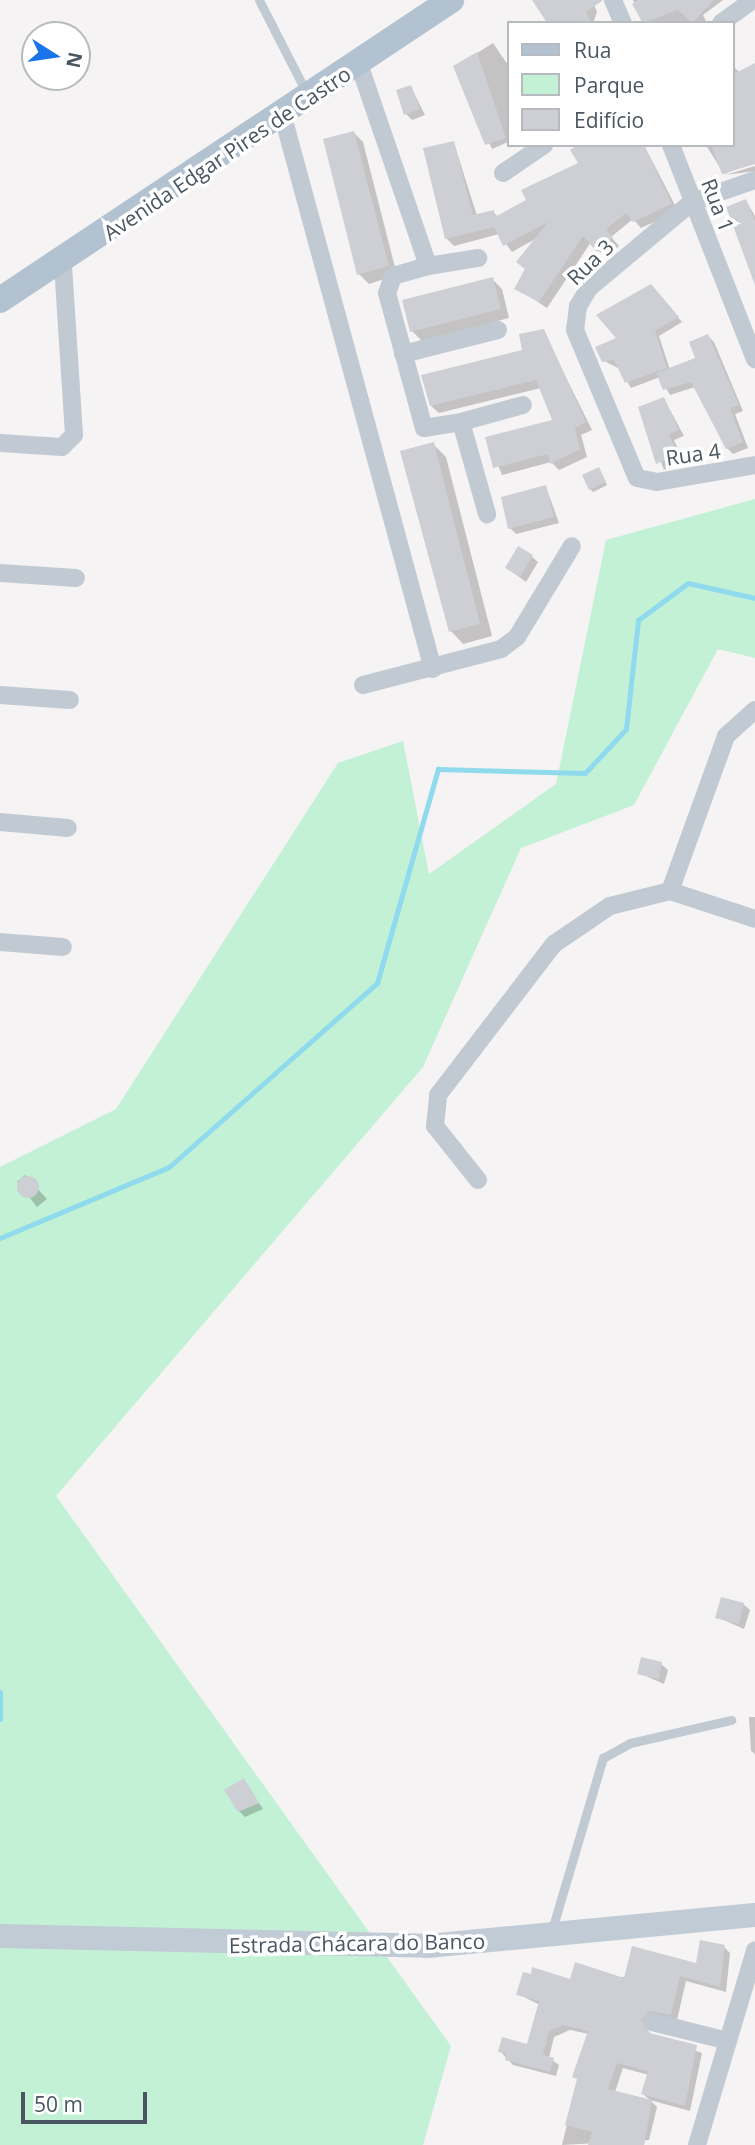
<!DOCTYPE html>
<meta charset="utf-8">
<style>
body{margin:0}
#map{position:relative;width:755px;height:2145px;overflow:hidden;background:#f5f3f3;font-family:"Open Sans",sans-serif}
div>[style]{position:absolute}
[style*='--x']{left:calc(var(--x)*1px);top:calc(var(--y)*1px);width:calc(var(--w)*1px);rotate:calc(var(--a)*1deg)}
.green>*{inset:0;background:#c3f1d5}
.shadow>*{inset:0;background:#0003}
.stream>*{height:5px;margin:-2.5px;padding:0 2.5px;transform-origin:2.5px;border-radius:2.5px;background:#90daee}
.building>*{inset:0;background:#cdcfd5}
.round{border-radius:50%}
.lane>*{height:9px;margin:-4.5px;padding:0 4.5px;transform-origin:4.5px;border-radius:4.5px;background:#c1cad2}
.street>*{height:18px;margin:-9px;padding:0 9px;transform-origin:9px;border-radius:9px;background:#c1cad2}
.secondary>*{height:24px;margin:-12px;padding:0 12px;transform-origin:12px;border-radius:12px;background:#c1cbd6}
.primary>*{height:26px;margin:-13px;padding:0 13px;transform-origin:13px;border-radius:13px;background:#b3c2d1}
span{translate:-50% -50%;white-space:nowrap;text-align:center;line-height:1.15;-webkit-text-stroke:7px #fff;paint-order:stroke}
.street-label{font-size:21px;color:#4a5661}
.legend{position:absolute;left:507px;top:21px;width:228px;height:126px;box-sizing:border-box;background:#fff;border:2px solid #b7bbc0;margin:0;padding:9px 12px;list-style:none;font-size:21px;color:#4a5661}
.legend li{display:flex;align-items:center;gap:14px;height:35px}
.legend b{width:35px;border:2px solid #b7bbc0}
.north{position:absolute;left:21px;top:21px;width:70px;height:70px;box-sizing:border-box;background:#fff;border:2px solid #b7bbc0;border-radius:50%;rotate:102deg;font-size:19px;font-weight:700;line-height:28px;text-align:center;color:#4a5661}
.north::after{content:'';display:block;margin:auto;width:24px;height:32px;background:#1a73e8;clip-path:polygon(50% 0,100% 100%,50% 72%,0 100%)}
.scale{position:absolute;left:21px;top:2092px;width:126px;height:32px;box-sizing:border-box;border:4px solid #4a5661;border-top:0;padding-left:9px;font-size:21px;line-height:24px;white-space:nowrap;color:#4a5661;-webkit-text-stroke:5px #fff;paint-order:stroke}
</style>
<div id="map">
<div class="green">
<i style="clip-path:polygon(755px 499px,755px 658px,718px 649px,634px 805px,521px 848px,423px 1067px,56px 1496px,451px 2046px,423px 2145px,0 2145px,0 1167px,116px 1109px,338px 763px,403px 741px,429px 874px,556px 784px,606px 540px)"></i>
</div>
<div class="shadow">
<i style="clip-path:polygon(534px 0,592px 0,597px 12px,593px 23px,549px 23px)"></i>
<i style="clip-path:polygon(633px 0,723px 0,703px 15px,707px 23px,642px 23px)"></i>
<i style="clip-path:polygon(493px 43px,508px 65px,508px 142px,492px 149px,455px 67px)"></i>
<i style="clip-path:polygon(732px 65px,740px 73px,755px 65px,755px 162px,724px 174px,706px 145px,732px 145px)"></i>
<i style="clip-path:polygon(411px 87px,425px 115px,412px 120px,406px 114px)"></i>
<i style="clip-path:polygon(354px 133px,363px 142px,397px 275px,369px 284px,359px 274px)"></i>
<i style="clip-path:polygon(454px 143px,477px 216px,493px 212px,499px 218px,644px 145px,678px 211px,641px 228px,633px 219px,611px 237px,619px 246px,605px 258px,591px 242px,547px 308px,517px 288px,537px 238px,512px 252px,499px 234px,454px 246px,447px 239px)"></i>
<i style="clip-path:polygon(755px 166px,755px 171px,725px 175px)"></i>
<i style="clip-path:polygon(746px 201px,755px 216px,755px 274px)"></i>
<i style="clip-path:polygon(492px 279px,502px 289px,509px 318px,422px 341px,412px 331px)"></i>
<i style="clip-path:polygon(656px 291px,682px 322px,659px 336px,670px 370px,698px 359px,708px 336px,714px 342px,743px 411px,735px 414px,748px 448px,733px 454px,727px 448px,695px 387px,670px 395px,660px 377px,631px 388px,620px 369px,604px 361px)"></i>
<i style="clip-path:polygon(543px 331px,592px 430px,581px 435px,587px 457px,559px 470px,551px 462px,502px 475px,487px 438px,554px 421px,541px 388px,439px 413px,431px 406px,524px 352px)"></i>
<i style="clip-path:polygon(664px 399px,684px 436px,674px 440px,683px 461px,664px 470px,640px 408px)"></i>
<i style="clip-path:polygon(433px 444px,446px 457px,492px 636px,463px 644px,451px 631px)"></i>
<i style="clip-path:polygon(599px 469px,607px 485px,593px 492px,590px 489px)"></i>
<i style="clip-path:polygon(546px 487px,559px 523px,516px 534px,510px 528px)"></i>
<i style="clip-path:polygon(531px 556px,538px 562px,526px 582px,507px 568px)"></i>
<i style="clip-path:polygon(25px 1175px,47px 1199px,37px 1207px,17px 1182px)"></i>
<i style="clip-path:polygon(743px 1604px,750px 1610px,744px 1629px,717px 1617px)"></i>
<i style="clip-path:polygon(661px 1664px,668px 1670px,664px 1684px,639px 1673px)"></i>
<i style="clip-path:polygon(749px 1717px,755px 1717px,755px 1754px,751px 1751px)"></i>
<i style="clip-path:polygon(243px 1780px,263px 1809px,245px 1817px,239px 1811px)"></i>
<i style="clip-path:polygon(evenodd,724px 1947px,730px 1953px,726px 1992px,686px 1981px,677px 2020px,646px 2027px,651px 2035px,702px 2053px,690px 2111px,650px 2100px,657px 2107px,649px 2140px,562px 2145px,589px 2034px,570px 2030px,554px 2037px,549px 2058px,559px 2065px,556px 2076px,513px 2065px,500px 2051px,528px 2046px,540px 2005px,518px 1994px,697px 1965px,724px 1947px,623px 2068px,649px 2075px,643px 2094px,651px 2101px,615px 2092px,623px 2068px)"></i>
</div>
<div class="stream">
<i style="--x:0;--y:1238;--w:183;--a:-22.8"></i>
<i style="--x:169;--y:1167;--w:278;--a:-41.5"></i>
<i style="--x:377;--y:983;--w:223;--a:-74.1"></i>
<i style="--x:438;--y:769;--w:147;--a:1.6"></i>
<i style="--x:585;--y:773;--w:60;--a:-47"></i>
<i style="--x:626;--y:729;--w:110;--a:-83.7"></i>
<i style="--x:638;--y:620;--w:62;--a:-36.5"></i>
<i style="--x:688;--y:583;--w:69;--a:12.6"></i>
<i style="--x:0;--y:1692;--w:27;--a:90"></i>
</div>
<div class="building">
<i style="clip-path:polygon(532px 0,602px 0,602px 1px,586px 12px,592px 23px,547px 23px)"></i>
<i style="clip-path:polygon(638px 0,714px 0,692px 23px,678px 10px,643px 23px,632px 4px)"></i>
<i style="clip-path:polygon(477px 52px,506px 138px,485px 145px,453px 66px)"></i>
<i style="clip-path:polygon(755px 63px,755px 164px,722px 174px,711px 145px,732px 145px,732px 75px)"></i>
<i style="clip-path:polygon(411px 85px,420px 109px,404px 115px,396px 90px)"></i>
<i style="clip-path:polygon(354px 131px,389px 266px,357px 275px,323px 139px)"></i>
<i style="clip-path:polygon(454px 141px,473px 215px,494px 210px,495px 217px,526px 200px,521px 190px,578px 163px,570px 150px,577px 145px,644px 145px,672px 204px,633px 222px,626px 213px,606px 229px,613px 238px,597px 252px,583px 236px,539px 302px,514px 289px,525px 269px,516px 262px,548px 222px,503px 246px,494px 227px,445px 239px,423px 148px)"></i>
<i style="clip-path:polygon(746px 199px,755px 221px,755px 285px,726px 207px)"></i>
<i style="clip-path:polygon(493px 277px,501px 309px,410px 332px,402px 300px)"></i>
<i style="clip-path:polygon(651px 284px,679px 317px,655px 331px,667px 368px,625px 383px,614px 360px,602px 362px,595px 347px,616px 338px,596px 315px)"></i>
<i style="clip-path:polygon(544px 329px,586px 422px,575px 428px,580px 449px,550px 464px,548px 454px,493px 468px,485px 437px,552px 420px,536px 380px,430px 406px,421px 375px,522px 350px,519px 334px)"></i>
<i style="clip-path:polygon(708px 334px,739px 405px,730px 408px,743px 442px,726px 449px,691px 382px,663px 390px,656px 373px,695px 358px,689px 342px)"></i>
<i style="clip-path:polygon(664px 397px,679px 430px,669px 434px,678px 455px,656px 464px,638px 407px)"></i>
<i style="clip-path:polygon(434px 442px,480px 624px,449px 632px,400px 451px)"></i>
<i style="clip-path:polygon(599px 467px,606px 482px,589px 490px,582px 475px)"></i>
<i style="clip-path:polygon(546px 485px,554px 517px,508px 529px,501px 497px)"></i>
<i style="clip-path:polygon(518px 546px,533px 555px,520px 577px,505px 568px)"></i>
<i class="round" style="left:17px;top:1176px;width:22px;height:22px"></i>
<i style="clip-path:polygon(721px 1597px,744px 1603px,739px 1624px,715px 1618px)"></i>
<i style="clip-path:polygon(641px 1657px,662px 1662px,659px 1679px,637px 1674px)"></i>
<i style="clip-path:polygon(244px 1778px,259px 1803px,238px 1812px,224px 1790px)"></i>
<i style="clip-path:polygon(700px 1940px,725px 1945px,720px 1987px,680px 1976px,671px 2015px,650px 2011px,641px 2020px,649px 2033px,697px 2045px,685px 2106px,641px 2094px,648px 2071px,617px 2063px,608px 2089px,652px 2100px,644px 2145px,588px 2145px,592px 2132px,565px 2125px,577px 2079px,572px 2077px,588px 2031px,563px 2025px,549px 2031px,543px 2055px,554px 2058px,550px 2072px,505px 2060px,506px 2053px,498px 2052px,502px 2037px,527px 2044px,539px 2001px,516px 1995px,523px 1972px,531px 1974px,532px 1967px,570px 1979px,575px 1962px,624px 1978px,632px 1946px,696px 1963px)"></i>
</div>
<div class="lane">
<i style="--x:259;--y:0;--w:103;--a:62.9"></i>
<i style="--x:551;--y:1933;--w:183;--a:-73.5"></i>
<i style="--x:603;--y:1758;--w:31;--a:-29"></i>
<i style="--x:630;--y:1743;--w:104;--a:-12.8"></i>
</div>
<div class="street">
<i style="--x:613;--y:0;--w:25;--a:67"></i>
<i style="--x:721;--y:23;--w:39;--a:-36"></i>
<i style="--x:359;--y:64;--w:213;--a:71.1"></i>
<i style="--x:428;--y:266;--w:36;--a:164"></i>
<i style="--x:393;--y:276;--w:18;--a:109"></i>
<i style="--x:387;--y:293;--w:140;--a:74.7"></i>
<i style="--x:424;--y:428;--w:37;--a:-9"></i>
<i style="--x:461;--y:422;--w:96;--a:74.2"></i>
<i style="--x:282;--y:113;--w:576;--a:74.81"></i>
<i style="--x:671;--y:145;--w:230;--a:68.6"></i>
<i style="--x:503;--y:173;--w:50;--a:-34.3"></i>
<i style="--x:755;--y:180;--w:67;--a:160.8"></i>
<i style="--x:692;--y:202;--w:134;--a:140.1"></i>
<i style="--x:589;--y:288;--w:21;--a:121"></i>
<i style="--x:578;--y:306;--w:24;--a:97"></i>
<i style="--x:575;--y:330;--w:160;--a:67.3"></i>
<i style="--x:637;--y:478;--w:20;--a:11"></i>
<i style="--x:657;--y:482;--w:99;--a:-9.8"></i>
<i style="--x:428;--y:266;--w:51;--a:-9.1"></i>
<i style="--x:403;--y:354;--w:98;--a:-14.2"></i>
<i style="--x:461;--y:422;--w:64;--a:-15.3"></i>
<i style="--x:0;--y:443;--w:62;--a:3.7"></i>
<i style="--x:62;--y:447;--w:17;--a:-45"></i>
<i style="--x:74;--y:435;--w:172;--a:-93.7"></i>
<i style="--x:0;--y:573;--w:76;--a:3.8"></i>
<i style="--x:363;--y:685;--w:143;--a:-14.6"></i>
<i style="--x:501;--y:649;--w:20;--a:-37"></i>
<i style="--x:517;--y:637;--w:106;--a:-58.9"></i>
<i style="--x:0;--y:695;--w:70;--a:4.1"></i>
<i style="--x:0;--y:822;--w:68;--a:5"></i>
<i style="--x:670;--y:891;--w:165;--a:-70.1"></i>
<i style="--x:726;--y:736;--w:39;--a:-42"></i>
<i style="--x:0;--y:942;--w:63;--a:4.5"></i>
<i style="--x:478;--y:1180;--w:69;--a:-128.5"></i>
<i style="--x:435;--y:1126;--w:31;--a:-84"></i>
<i style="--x:438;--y:1095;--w:190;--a:-52.5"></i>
<i style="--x:554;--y:944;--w:68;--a:-34.2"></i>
<i style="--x:610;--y:906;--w:62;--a:-14"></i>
<i style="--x:670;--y:891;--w:89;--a:18.2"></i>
<i style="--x:652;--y:2022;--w:78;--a:14"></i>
<i style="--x:697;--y:2145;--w:203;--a:-73.4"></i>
</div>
<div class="secondary">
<i style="--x:0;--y:1936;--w:427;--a:1.3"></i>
<i style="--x:427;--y:1946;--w:329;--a:-5.4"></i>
</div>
<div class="primary">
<i style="--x:0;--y:300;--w:542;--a:-33.63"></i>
</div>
<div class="street-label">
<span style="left:227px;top:153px;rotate:-34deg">Avenida Edgar Pires de Castro</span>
<span style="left:718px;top:205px;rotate:69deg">Rua 1</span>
<span style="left:590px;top:262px;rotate:-44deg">Rua 3</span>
<span style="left:693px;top:454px;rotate:-8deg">Rua 4</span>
<span style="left:357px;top:1943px;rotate:-1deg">Estrada Chácara do Banco</span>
</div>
<ul class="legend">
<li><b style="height:9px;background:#b3c2d1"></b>Rua</li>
<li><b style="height:19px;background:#c3f1d5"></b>Parque</li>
<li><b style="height:19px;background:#cdcfd5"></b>Edifício</li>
</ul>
<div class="north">N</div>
<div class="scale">50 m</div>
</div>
